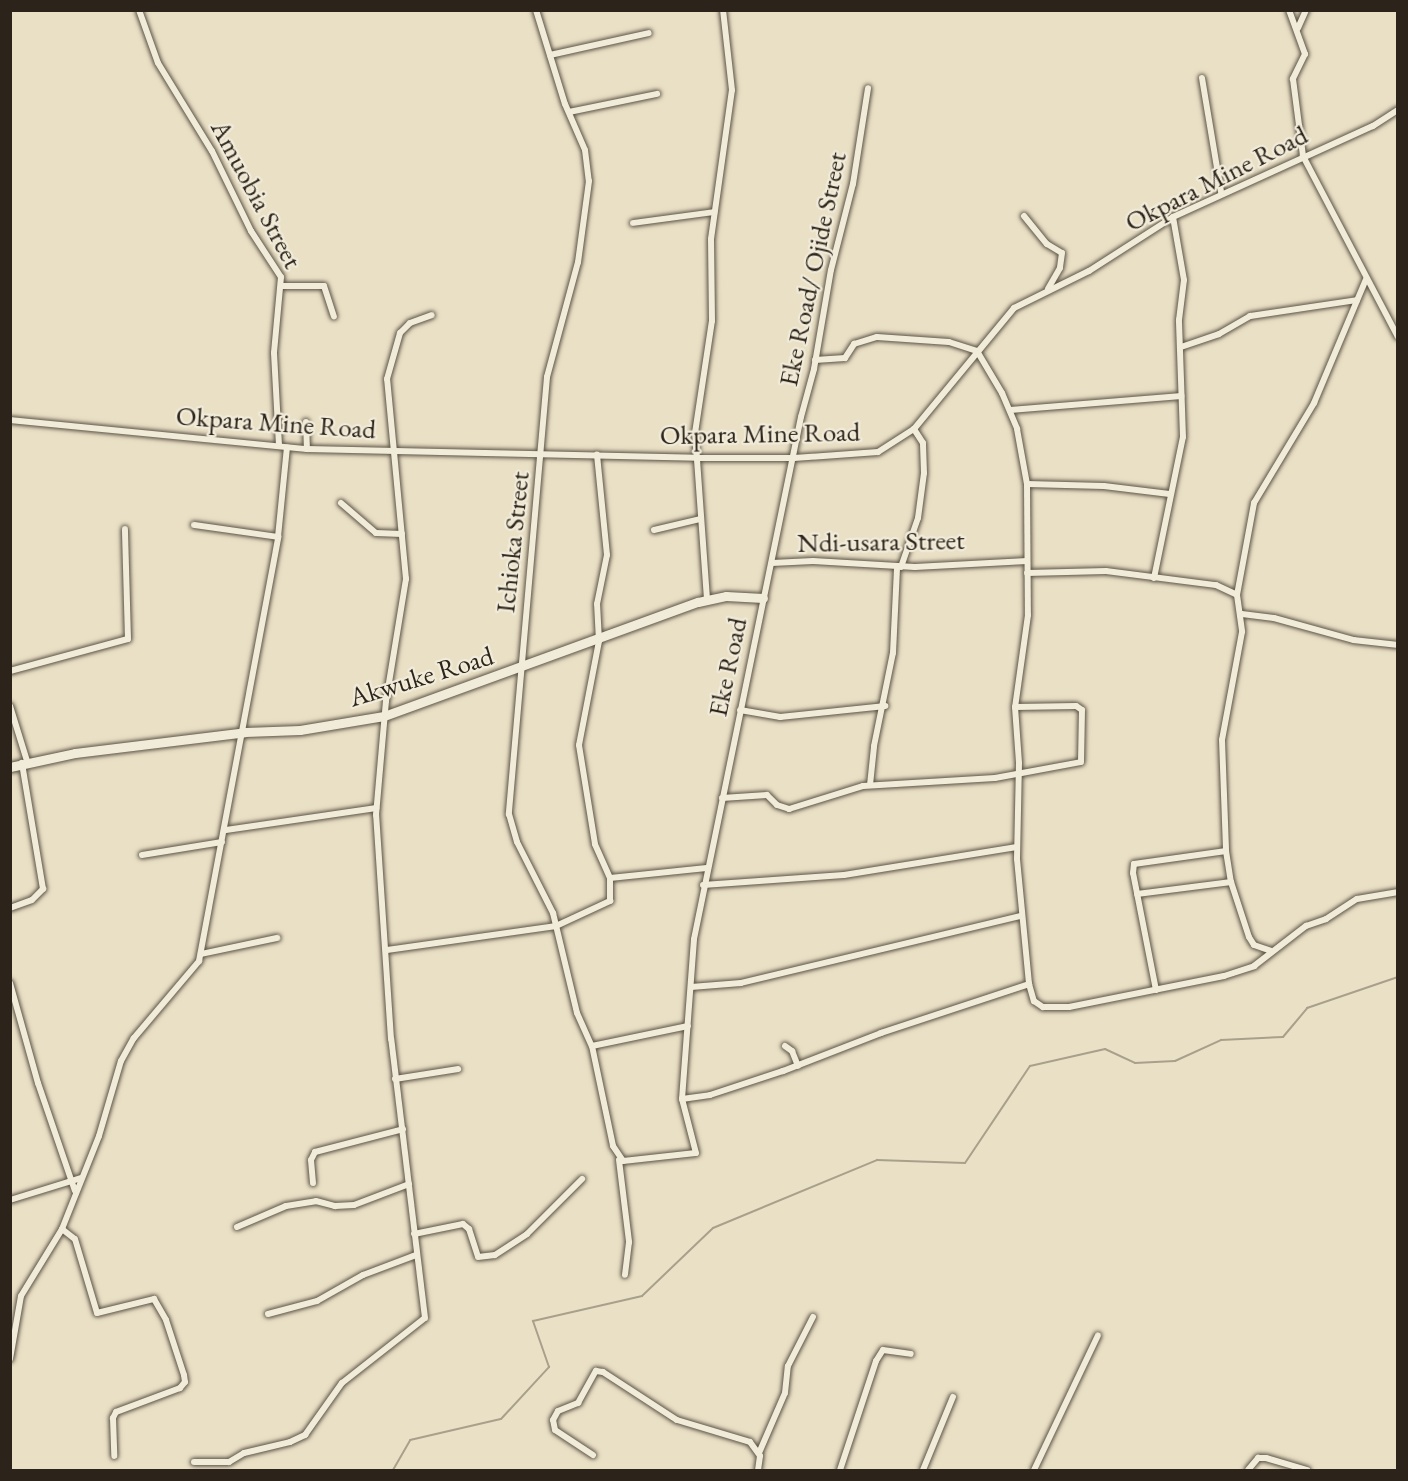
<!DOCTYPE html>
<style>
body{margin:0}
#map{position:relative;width:1408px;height:1481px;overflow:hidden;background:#eae0c6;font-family:"EB Garamond",serif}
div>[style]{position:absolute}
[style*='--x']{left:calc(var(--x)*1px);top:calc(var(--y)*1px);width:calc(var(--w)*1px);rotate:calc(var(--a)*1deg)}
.stream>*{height:2px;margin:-1px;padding:0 1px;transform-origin:1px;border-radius:1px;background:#a9a08c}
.roads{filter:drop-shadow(0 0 2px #5c5345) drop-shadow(0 0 2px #5c5345)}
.street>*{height:6px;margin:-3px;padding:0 3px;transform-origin:3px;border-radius:3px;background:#f1ebda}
.secondary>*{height:9px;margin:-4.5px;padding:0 4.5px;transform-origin:4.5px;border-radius:4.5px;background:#f1ebda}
span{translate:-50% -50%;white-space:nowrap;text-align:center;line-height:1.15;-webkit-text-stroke:4.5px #f1ebda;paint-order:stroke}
.street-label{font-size:27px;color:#2c241a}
.frame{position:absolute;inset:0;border:12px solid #2c241a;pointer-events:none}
</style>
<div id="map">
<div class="stream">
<i style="--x:393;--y:1470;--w:34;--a:-60"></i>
<i style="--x:410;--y:1440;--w:93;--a:-13"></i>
<i style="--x:501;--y:1419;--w:71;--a:-47.3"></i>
<i style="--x:549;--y:1367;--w:49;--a:-109.2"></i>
<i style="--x:533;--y:1321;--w:112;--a:-12.9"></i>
<i style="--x:642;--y:1296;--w:98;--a:-43.8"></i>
<i style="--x:713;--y:1228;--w:178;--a:-22.5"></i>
<i style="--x:877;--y:1160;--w:88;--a:2"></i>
<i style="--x:965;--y:1163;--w:117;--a:-56.2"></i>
<i style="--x:1030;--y:1066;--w:77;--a:-12.8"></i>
<i style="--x:1105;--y:1049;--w:33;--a:25"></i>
<i style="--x:1135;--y:1063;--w:40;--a:-2.9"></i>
<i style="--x:1175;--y:1061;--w:51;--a:-24.5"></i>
<i style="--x:1221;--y:1040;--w:62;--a:-2.8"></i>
<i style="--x:1283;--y:1037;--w:38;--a:-50"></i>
<i style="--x:1307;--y:1008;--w:96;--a:-18.8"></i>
</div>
<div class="roads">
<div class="street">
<i style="--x:139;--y:10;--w:56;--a:70.3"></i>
<i style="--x:158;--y:63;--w:103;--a:58.5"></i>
<i style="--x:212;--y:151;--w:89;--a:64"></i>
<i style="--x:251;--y:231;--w:55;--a:56.9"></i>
<i style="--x:281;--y:277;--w:76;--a:95.3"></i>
<i style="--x:274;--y:353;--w:93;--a:86.9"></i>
<i style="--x:536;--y:10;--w:98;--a:72.9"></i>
<i style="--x:565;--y:104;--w:50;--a:66.5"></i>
<i style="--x:585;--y:150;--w:31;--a:83"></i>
<i style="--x:589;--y:181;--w:82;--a:97.7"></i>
<i style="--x:578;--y:262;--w:119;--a:105.1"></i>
<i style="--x:547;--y:377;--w:439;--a:95"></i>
<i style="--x:509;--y:814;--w:29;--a:74"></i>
<i style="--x:517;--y:842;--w:80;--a:63.1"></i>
<i style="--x:553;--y:913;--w:103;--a:76.5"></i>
<i style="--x:577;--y:1013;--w:36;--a:66"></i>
<i style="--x:592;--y:1046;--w:102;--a:78.1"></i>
<i style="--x:613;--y:1146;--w:18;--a:56"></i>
<i style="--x:623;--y:1161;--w:73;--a:-6.3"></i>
<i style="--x:696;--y:1153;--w:56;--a:-104.5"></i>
<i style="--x:682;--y:1099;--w:160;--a:-85.7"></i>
<i style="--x:694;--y:939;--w:533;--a:-78.42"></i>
<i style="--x:801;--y:417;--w:50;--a:-74.8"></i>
<i style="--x:814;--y:369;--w:100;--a:-80.3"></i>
<i style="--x:831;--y:270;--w:89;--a:-75.7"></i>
<i style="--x:853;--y:184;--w:97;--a:-81.1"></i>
<i style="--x:1289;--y:10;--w:47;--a:70"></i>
<i style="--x:1305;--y:54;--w:28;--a:116"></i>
<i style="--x:1293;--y:79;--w:78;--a:82.6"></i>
<i style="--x:1303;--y:156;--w:204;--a:62.3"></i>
<i style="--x:1298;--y:28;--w:20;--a:-66"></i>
<i style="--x:550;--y:55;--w:101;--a:-12.5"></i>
<i style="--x:1202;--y:78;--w:116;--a:80.5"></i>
<i style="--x:569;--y:112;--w:90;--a:-11.6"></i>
<i style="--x:1024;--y:216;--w:36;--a:51"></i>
<i style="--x:1047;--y:244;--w:17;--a:31"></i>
<i style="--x:1062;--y:253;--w:15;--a:98"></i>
<i style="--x:1060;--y:268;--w:24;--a:120"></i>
<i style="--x:633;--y:223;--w:82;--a:-7.7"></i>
<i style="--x:283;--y:286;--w:41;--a:0"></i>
<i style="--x:324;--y:286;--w:32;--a:72"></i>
<i style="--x:1181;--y:347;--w:40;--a:-18.9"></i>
<i style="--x:1219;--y:334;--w:36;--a:-30"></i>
<i style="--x:1250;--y:316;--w:108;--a:-8.5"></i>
<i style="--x:815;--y:360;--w:30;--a:-4"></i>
<i style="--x:845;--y:358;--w:17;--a:-57"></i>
<i style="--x:854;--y:344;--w:24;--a:-17"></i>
<i style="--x:877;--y:337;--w:72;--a:4"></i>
<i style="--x:949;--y:342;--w:29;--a:18"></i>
<i style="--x:977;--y:351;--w:49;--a:59.2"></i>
<i style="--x:1002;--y:393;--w:39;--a:67"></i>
<i style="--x:1017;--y:429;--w:56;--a:79.7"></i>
<i style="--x:1027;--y:484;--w:131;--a:89.6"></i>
<i style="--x:1028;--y:615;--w:93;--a:98"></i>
<i style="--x:1015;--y:707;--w:56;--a:85.9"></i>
<i style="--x:1019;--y:763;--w:96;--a:91.2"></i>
<i style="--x:1017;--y:859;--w:126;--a:84.5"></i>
<i style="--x:1029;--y:984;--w:18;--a:74"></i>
<i style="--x:1034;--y:1001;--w:11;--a:34"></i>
<i style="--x:1043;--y:1007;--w:26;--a:0"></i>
<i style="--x:1069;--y:1007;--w:158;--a:-11.3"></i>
<i style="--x:1224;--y:976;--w:32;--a:-18"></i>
<i style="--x:1254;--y:966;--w:66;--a:-37.6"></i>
<i style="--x:1306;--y:926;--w:21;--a:-19"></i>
<i style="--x:1326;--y:919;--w:37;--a:-33"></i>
<i style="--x:1357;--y:899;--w:42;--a:-9.7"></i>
<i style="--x:1010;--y:410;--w:172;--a:-4.7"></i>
<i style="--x:10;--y:420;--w:298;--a:5.6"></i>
<i style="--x:307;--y:449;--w:390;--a:1.3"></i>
<i style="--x:697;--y:458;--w:97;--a:0"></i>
<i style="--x:794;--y:458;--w:84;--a:-4.1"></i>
<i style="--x:878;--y:452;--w:43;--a:-32.6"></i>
<i style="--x:914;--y:429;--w:157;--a:-50.4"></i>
<i style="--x:1014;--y:308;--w:84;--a:-26.3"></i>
<i style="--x:1089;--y:271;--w:100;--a:-32.7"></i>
<i style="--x:1173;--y:217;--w:220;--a:-24.5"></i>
<i style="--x:1373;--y:126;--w:30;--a:-33"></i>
<i style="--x:306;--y:422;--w:27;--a:88"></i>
<i style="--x:1027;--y:484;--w:77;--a:1.5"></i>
<i style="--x:1104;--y:486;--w:66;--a:6.9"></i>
<i style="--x:341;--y:503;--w:46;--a:40.6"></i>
<i style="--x:376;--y:533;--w:26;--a:2"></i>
<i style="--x:194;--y:525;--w:85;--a:8.1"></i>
<i style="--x:654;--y:530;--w:47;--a:-13.4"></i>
<i style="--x:772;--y:563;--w:41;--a:-2.8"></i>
<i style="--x:813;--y:561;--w:102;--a:3.4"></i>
<i style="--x:915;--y:567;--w:112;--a:-3.1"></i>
<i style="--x:901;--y:567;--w:52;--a:-70.9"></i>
<i style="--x:918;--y:518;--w:45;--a:-82.4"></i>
<i style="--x:924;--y:473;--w:30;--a:-92"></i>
<i style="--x:923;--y:443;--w:17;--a:-123"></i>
<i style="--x:1027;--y:573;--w:79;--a:-1.5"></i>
<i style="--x:1106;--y:571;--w:111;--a:7.3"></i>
<i style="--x:1216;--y:585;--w:23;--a:25"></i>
<i style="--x:1237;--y:595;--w:37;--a:82"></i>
<i style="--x:1242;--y:632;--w:110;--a:100.5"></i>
<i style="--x:1222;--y:740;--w:111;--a:87.9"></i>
<i style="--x:1226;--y:851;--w:31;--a:81"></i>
<i style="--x:1231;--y:882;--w:58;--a:71.9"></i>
<i style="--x:1249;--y:937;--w:9;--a:58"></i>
<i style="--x:1254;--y:945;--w:18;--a:19"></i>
<i style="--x:1154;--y:578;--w:144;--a:-78.4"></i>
<i style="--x:1183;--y:437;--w:117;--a:-92"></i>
<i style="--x:1179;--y:320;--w:40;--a:-82.9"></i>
<i style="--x:1184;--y:280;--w:64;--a:-99.9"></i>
<i style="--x:1237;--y:595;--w:94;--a:-79.5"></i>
<i style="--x:1254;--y:503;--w:117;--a:-59"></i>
<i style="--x:1314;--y:403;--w:134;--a:-67.2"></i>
<i style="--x:707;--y:599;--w:166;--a:-94.1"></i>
<i style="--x:695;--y:433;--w:113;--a:-81.4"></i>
<i style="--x:712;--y:321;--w:82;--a:-90.7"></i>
<i style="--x:711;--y:239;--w:150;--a:-82"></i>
<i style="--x:732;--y:90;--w:81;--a:-96.4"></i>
<i style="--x:1242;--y:614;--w:32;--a:7"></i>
<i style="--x:1274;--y:618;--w:83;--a:15.4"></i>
<i style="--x:1354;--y:640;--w:44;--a:6.5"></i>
<i style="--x:10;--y:671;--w:122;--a:-15.2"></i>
<i style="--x:128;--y:639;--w:110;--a:-91.6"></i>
<i style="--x:10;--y:706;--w:58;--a:72.8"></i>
<i style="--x:740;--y:710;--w:41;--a:9.9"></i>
<i style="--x:780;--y:717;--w:106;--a:-6"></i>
<i style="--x:870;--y:785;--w:39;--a:-84"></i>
<i style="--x:874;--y:746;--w:95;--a:-78.5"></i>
<i style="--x:893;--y:653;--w:86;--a:-87.3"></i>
<i style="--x:722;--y:798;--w:45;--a:-3.8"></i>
<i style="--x:767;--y:795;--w:14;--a:45"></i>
<i style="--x:777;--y:805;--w:13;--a:18"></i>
<i style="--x:789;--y:809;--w:77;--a:-17.3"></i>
<i style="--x:863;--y:786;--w:132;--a:-3.5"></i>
<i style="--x:995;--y:778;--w:87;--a:-10.5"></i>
<i style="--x:1081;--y:762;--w:52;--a:-88.9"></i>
<i style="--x:1082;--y:710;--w:7;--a:-146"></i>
<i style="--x:1076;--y:706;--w:61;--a:179.1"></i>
<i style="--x:226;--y:830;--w:152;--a:-8.3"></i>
<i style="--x:142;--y:855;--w:81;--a:-9.2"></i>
<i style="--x:610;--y:878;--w:97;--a:-5.9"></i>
<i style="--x:703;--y:885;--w:141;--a:-4.1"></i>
<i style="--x:844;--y:875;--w:175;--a:-9.2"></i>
<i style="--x:1137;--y:894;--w:95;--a:-7.3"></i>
<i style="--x:10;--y:908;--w:23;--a:-20"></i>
<i style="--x:32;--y:900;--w:16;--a:-45"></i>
<i style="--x:43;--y:889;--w:128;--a:-99.5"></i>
<i style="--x:387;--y:950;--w:171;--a:-8.1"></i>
<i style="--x:556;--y:926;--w:60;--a:-24.8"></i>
<i style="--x:610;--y:901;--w:23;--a:-90"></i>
<i style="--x:610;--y:878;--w:37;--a:-114"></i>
<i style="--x:595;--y:844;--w:100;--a:-99.2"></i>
<i style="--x:579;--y:745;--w:106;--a:-79.1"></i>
<i style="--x:599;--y:641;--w:37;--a:-93"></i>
<i style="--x:597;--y:604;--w:50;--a:-78.5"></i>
<i style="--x:607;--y:555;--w:101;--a:-95.7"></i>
<i style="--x:201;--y:954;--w:78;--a:-11.9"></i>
<i style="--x:10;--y:983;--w:104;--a:74.4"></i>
<i style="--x:38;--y:1083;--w:114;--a:71.1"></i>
<i style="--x:691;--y:987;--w:50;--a:-4.6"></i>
<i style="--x:741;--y:983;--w:288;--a:-13.5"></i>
<i style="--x:1156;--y:990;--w:119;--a:-101.1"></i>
<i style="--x:1133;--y:873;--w:9;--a:-84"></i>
<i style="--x:1134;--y:864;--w:93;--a:-8"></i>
<i style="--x:592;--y:1046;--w:98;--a:-11.8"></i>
<i style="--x:785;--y:1046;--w:9;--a:36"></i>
<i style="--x:792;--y:1051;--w:16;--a:68"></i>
<i style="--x:395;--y:1079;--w:64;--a:-9"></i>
<i style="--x:682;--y:1099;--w:28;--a:-8"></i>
<i style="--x:710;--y:1095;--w:77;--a:-18.2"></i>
<i style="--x:783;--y:1071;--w:105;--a:-21.2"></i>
<i style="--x:881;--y:1033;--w:156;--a:-18.3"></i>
<i style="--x:619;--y:1160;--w:83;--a:83"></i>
<i style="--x:629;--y:1242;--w:33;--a:97"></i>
<i style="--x:313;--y:1183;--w:23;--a:-95"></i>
<i style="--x:311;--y:1160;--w:9;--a:-63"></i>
<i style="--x:315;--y:1152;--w:91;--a:-14.6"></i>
<i style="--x:10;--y:1200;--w:74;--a:-17.2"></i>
<i style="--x:237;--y:1227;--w:53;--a:-23.2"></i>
<i style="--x:286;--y:1206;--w:30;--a:-9"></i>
<i style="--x:316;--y:1201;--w:20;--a:15"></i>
<i style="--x:335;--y:1206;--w:19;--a:-3"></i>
<i style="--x:354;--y:1205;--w:59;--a:-20.9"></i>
<i style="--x:62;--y:1229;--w:16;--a:38"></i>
<i style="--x:75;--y:1239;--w:77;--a:73.4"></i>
<i style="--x:97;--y:1313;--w:59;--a:-13.8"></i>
<i style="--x:154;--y:1299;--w:24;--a:60"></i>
<i style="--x:166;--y:1320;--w:58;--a:71.9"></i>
<i style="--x:184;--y:1375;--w:7;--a:82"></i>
<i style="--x:185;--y:1382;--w:8;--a:130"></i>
<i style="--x:180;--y:1388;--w:68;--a:159.4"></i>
<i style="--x:116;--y:1412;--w:7;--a:117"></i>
<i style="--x:113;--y:1418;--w:38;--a:88"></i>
<i style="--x:414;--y:1234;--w:50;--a:-11.5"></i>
<i style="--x:463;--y:1224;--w:8;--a:40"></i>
<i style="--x:469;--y:1229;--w:29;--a:72"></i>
<i style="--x:478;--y:1257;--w:17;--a:-7"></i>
<i style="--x:495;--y:1255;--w:38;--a:-33"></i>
<i style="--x:527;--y:1234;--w:78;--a:-45"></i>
<i style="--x:268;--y:1314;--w:51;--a:-14.9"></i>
<i style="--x:317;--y:1301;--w:53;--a:-29.5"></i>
<i style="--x:363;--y:1275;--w:57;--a:-20.7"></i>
<i style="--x:10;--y:1359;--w:64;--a:-80.1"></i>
<i style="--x:21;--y:1296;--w:79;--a:-58.5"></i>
<i style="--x:62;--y:1229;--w:100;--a:-68.3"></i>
<i style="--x:99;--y:1136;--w:78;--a:-73.7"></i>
<i style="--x:121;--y:1061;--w:26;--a:-61"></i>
<i style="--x:134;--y:1038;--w:101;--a:-49.8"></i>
<i style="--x:199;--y:961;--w:431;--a:-79.4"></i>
<i style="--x:278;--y:537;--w:90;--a:-84.3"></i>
<i style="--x:759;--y:1453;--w:65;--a:-66.6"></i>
<i style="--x:785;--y:1393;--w:27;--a:-84"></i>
<i style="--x:788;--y:1366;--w:55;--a:-63"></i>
<i style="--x:593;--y:1455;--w:45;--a:-146.7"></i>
<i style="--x:555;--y:1430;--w:10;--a:-101"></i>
<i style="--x:553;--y:1420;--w:10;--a:-61"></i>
<i style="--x:558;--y:1411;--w:22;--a:-22"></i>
<i style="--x:578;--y:1403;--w:37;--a:-61"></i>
<i style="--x:596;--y:1371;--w:7;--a:8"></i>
<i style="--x:603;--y:1372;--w:88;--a:33"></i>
<i style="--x:677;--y:1420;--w:76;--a:16.8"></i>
<i style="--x:750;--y:1442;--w:17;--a:54"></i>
<i style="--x:760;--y:1456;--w:14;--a:98"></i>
<i style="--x:194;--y:1462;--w:35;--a:0"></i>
<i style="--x:229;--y:1462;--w:17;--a:-31"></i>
<i style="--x:244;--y:1453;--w:47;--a:-13.4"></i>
<i style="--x:290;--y:1442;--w:17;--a:-25"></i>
<i style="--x:305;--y:1435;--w:64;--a:-54.6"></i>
<i style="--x:342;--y:1383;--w:105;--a:-38.1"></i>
<i style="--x:425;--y:1318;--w:281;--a:-96.9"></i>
<i style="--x:391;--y:1039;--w:225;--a:-93.8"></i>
<i style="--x:376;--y:815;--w:114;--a:-85"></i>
<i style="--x:386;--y:701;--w:124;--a:-80.7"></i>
<i style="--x:406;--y:579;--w:201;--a:-95.4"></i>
<i style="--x:387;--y:379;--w:48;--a:-74.2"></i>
<i style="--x:400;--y:333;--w:14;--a:-45"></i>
<i style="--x:410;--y:323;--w:23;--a:-20"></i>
<i style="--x:840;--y:1470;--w:115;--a:-71.7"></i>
<i style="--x:876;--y:1361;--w:13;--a:-58"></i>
<i style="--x:883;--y:1350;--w:28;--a:8"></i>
<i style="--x:923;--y:1470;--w:79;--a:-67.7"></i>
<i style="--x:1034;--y:1470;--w:149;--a:-64.6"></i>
<i style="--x:1248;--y:1470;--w:16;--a:-50"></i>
<i style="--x:1258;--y:1458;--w:8;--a:0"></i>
<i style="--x:1266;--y:1458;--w:43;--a:16.3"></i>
</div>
<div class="secondary">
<i style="--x:10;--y:767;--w:66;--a:-12.2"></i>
<i style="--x:75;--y:753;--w:171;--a:-7"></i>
<i style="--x:245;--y:732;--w:55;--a:-2.1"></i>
<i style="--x:300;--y:730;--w:85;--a:-9.5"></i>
<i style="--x:384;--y:716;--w:334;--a:-20"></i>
<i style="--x:698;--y:602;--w:29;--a:-12"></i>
<i style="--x:726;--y:596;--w:37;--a:3"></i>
</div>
</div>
<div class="street-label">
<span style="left:1216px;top:178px;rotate:-27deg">Okpara Mine Road</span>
<span style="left:257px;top:194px;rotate:62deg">Amuobia Street</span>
<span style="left:812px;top:269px;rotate:-78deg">Eke Road/ Ojide Street</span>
<span style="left:276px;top:422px;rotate:4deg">Okpara Mine Road</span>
<span style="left:760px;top:433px;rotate:-1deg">Okpara Mine Road</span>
<span style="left:881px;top:541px;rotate:-1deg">Ndi-usara Street</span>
<span style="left:512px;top:542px;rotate:-84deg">Ichioka Street</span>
<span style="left:727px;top:667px;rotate:-78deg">Eke Road</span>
<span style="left:421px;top:676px;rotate:-17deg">Akwuke Road</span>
</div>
<div class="frame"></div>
</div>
